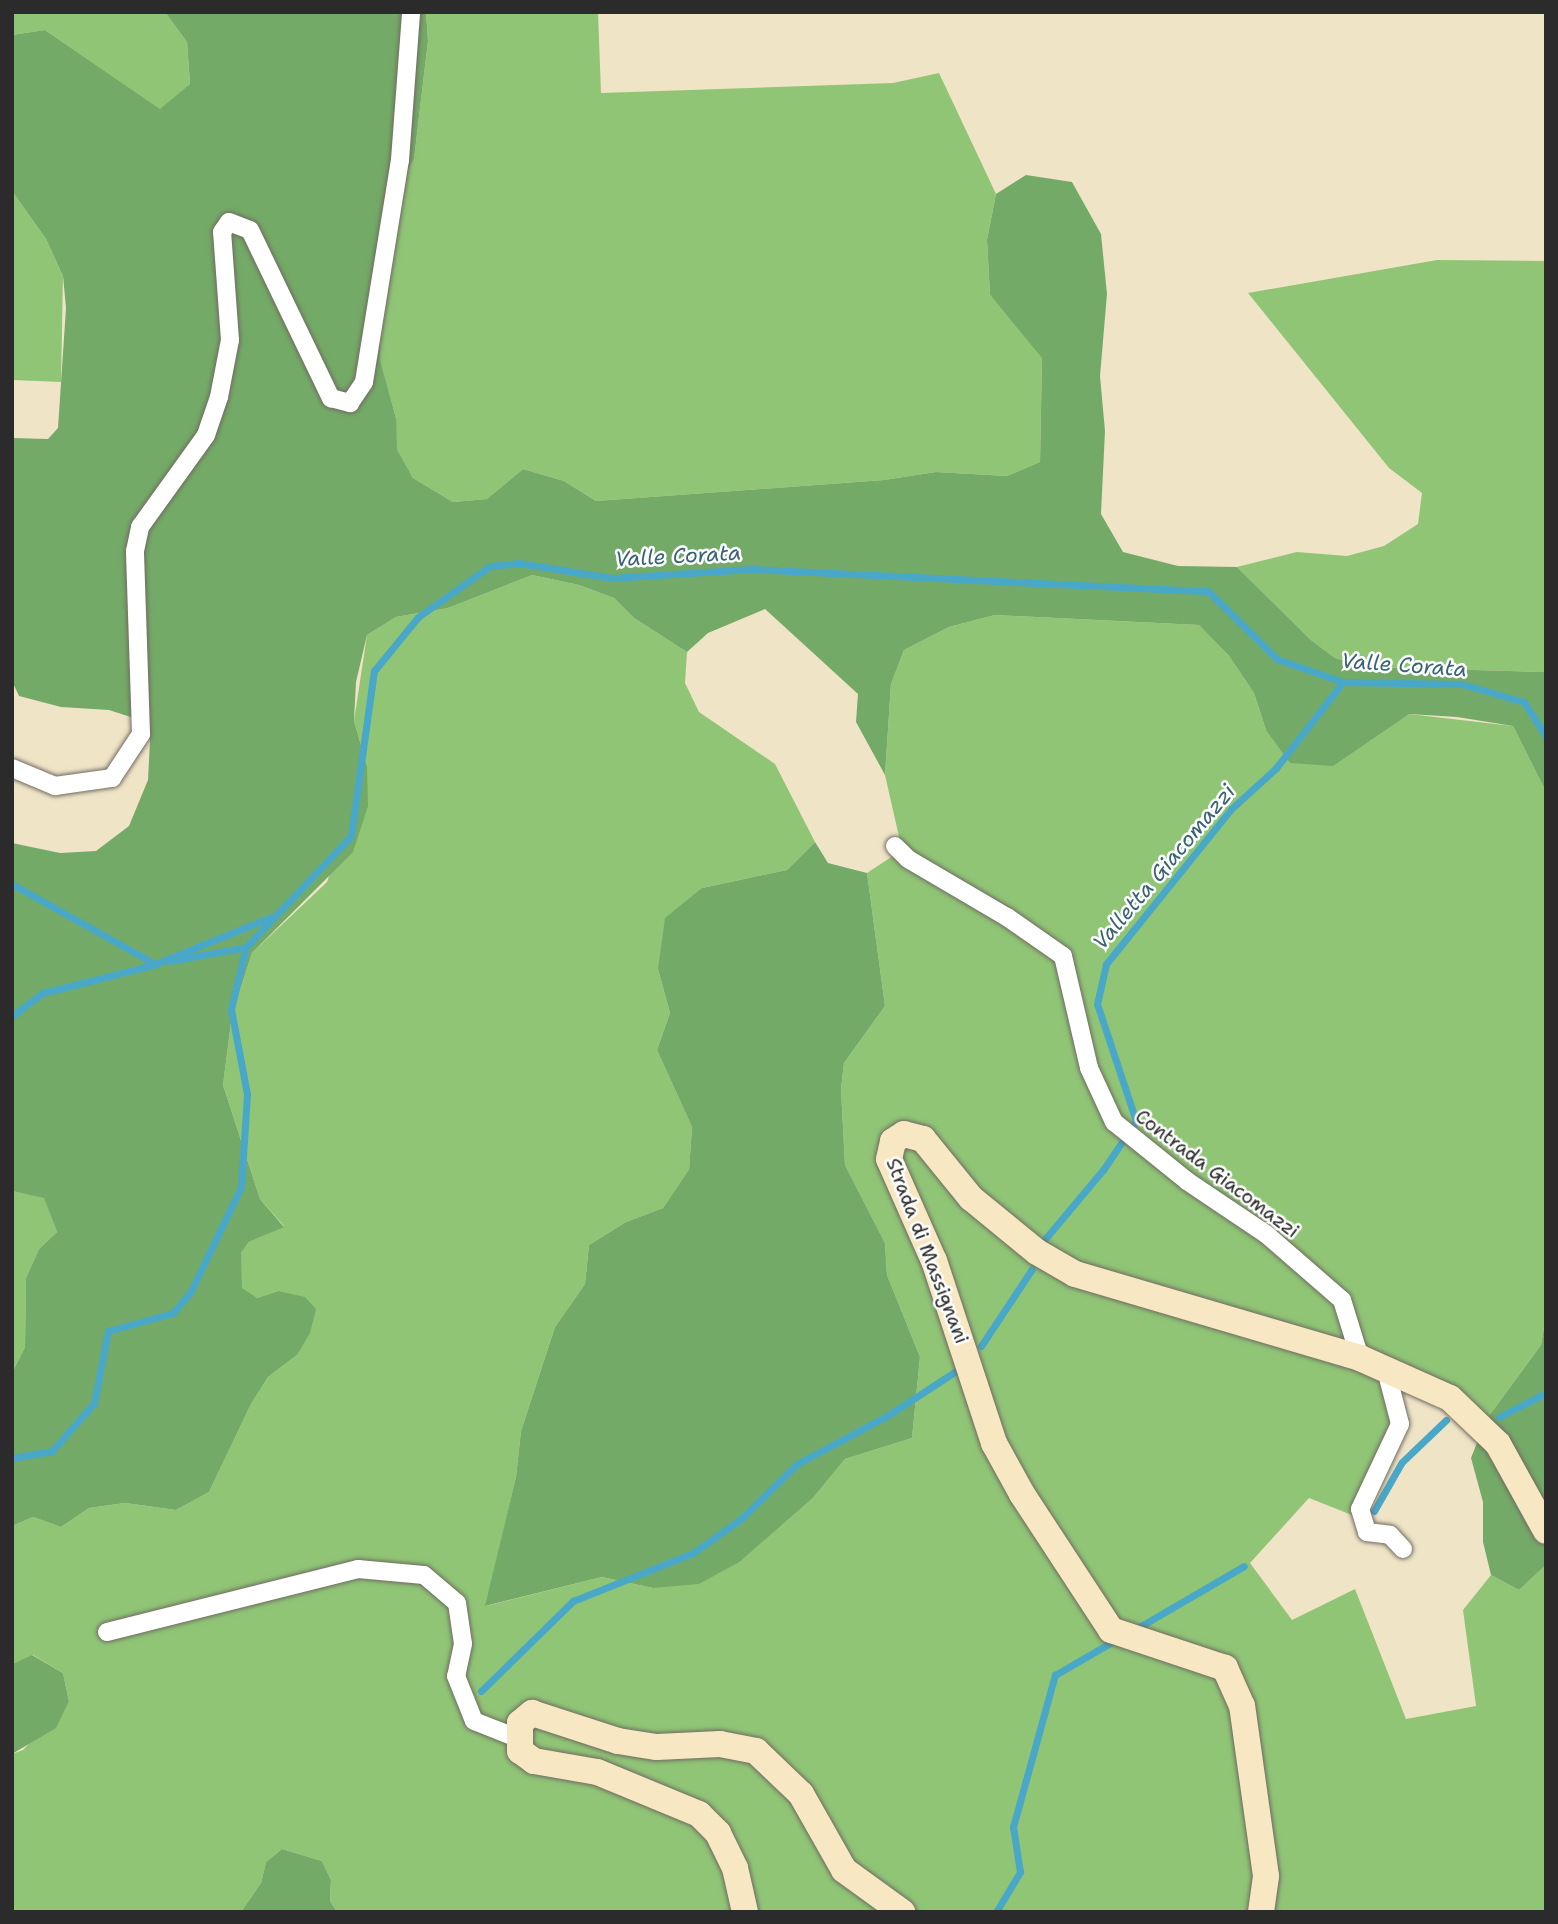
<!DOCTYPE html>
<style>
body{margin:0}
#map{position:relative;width:1558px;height:1924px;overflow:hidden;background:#f0e4c7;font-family:"Shantell Sans",sans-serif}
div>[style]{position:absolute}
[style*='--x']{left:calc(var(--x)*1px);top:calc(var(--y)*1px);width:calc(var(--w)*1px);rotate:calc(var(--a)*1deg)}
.green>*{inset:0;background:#90c576}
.forest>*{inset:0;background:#74aa67}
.stream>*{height:7px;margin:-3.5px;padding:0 3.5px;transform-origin:3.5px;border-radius:3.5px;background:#49a8c8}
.roads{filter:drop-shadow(0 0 2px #706c62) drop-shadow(0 0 2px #706c62)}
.street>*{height:18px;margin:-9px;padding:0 9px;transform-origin:9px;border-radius:9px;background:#fff}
.secondary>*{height:26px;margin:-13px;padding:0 13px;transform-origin:13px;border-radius:13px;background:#f8e7c3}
span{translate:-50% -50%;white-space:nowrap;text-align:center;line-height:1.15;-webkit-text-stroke:5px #fff;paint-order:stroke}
.street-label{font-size:19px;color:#2b2b2b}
.water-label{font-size:21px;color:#386372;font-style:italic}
.frame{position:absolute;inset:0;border:14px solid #2b2b2b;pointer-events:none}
</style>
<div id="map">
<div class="green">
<i style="clip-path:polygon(12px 12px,165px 12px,187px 42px,190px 84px,161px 110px,45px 30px,12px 35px)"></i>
<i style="clip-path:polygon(426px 12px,598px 12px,601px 93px,893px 83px,939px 73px,996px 194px,987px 240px,990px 295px,1042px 357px,1040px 462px,1007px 476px,936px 472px,884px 480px,596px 501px,564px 481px,523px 469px,487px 499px,453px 502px,413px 478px,396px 450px,396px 418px,380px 361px,380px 312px,401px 184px,414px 159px,428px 41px)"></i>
<i style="clip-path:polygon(12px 191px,46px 239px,63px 276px,61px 382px,12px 380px)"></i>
<i style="clip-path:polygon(1437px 260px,1546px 261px,1546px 672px,1369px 667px,1335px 658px,1311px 640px,1237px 567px,1297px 552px,1347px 556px,1384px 546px,1418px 524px,1422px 493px,1389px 468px,1248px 293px)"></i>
<i style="clip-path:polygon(532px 575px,579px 585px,614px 598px,634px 618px,687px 652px,685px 683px,699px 712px,775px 764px,815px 842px,787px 870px,702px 888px,658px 969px,670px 1013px,657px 1050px,692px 1127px,689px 1171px,663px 1208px,626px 1222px,589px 1245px,585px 1284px,555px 1327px,521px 1431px,516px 1477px,486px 1606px,602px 1577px,653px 1588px,741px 1561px,813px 1498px,845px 1459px,912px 1438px,920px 1357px,887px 1275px,885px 1243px,845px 1165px,841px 1089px,844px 1063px,885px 1006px,867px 873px,902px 850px,885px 775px,891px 684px,904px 650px,949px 627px,995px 615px,1199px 625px,1229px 656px,1254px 693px,1266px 730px,1386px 728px,1409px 714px,1513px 726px,1546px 792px,1546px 1315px,1541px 1345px,1486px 1420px,1399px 1373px,1400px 1440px,1362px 1519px,1309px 1498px,1250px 1563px,1292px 1620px,1355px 1589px,1406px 1719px,1476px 1706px,1463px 1610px,1491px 1575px,1519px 1590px,1546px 1565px,1546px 1912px,337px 1912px,330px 1901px,331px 1880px,322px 1861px,282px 1849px,266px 1862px,261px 1883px,241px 1912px,12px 1912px,12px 1754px,23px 1750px,69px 1701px,63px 1673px,33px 1655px,12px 1664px,12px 1526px,33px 1517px,61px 1527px,89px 1508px,125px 1503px,176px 1510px,209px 1492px,251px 1404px,268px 1377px,297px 1355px,278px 1291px,257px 1298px,242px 1289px,239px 1273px,241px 1253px,249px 1242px,284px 1226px,260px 1199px,223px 1085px,232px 1015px,252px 953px,327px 882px,367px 766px,354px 721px,367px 635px,396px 617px,448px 608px)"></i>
<i style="clip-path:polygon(12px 1191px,44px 1197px,57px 1232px,39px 1249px,26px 1278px,25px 1347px,12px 1373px)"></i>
</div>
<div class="forest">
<i style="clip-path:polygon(165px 12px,426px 12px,428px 41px,414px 159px,401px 184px,389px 288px,380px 312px,380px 360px,396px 418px,397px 450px,413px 478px,453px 502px,487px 499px,523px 469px,564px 481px,596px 501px,884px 480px,936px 472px,1007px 476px,1040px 462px,1042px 358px,990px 295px,987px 240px,996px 194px,1026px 175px,1072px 182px,1101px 234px,1107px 294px,1100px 376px,1105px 431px,1101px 514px,1123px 552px,1178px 566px,1237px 567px,1311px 640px,1335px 658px,1369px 667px,1546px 672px,1546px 792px,1513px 726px,1457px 717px,1409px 714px,1333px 766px,1290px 763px,1266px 730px,1254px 693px,1229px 656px,1199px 625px,995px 615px,949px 627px,904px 650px,891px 684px,885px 775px,856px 722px,858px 694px,765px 609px,708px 633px,687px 652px,634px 618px,614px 598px,579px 585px,532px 575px,448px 608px,396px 617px,367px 635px,356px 682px,354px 721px,367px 766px,368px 806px,353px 852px,252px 953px,232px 1015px,223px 1085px,260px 1199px,284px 1227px,249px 1242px,241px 1253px,242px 1288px,257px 1298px,278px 1291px,305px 1297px,316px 1309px,310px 1333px,297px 1355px,268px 1377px,251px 1404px,209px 1492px,176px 1510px,125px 1503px,89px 1508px,61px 1527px,33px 1517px,12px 1526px,12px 1373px,25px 1347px,26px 1278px,39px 1249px,57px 1232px,44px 1198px,12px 1191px,12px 843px,60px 853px,96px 851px,129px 826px,148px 780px,150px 740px,140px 720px,109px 710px,61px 707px,19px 696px,12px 681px,12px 438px,48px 439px,58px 428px,66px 308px,63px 276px,46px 239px,12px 191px,12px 35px,45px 30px,160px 109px,190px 84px,187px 42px)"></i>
<i style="clip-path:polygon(815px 842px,828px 863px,867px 873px,885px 1006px,844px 1063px,841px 1089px,845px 1165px,885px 1243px,887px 1275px,920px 1357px,912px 1438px,845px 1459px,813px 1498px,741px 1561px,699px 1584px,653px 1588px,602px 1577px,485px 1606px,516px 1477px,521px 1431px,555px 1327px,585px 1284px,589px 1245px,626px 1222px,663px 1208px,689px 1170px,692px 1127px,657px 1050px,670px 1013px,658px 969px,665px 918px,702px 888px,787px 870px)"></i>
<i style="clip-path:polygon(1546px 1315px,1546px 1565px,1519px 1590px,1491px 1575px,1483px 1542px,1483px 1502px,1471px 1458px,1486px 1420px,1541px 1345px)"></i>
<i style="clip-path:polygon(32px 1655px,63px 1673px,69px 1701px,56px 1728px,12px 1754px,12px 1664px)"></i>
<i style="clip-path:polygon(282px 1849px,322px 1861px,331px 1880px,330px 1901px,337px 1912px,241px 1912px,261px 1883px,266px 1862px)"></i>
</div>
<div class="stream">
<i style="--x:12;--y:884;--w:164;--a:29.2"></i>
<i style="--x:170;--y:961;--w:77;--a:-10.4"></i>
<i style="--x:12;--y:1016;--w:39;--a:-37"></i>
<i style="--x:43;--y:993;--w:114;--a:-14.3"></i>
<i style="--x:153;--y:965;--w:127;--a:-22.1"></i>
<i style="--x:1045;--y:1239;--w:90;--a:-50"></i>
<i style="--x:1103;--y:1170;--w:59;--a:-56"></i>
<i style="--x:1136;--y:1121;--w:123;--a:-108.4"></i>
<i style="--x:1097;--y:1004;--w:41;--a:-77.3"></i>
<i style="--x:1106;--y:964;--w:199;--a:-51.1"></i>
<i style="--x:1231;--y:809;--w:61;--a:-42.3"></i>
<i style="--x:1276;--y:768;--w:109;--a:-52.1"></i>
<i style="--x:981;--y:1346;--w:92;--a:-56.5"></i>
<i style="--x:1499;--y:1417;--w:53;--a:-27.1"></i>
<i style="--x:12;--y:1458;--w:41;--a:-9.9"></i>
<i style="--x:52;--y:1451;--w:64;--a:-48.8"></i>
<i style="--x:94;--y:1403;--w:73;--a:-79"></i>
<i style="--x:108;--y:1331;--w:67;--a:-15.5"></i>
<i style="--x:173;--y:1313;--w:26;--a:-50"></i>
<i style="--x:190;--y:1293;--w:118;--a:-64.3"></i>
<i style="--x:241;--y:1187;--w:93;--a:-86.3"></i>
<i style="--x:247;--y:1094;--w:86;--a:-100.7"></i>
<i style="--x:231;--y:1009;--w:64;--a:-76.4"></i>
<i style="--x:246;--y:947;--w:153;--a:-46.6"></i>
<i style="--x:351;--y:836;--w:167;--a:-82.1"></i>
<i style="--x:374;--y:671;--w:70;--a:-50.8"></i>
<i style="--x:418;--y:617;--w:88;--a:-35.3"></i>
<i style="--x:490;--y:566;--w:29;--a:-6"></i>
<i style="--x:519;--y:563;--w:94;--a:9.2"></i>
<i style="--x:612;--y:578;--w:140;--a:-3.7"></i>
<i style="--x:752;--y:569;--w:457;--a:2.8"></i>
<i style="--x:1208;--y:591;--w:97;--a:44.6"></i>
<i style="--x:1277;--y:659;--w:70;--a:19.2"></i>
<i style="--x:1343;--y:682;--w:119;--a:1"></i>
<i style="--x:1462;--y:684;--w:65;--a:16.2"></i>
<i style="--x:1524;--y:702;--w:41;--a:57.8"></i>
<i style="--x:1374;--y:1511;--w:56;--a:-60.3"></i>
<i style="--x:1402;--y:1462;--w:61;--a:-43.7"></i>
<i style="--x:1134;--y:1630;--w:127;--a:-30.2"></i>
<i style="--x:481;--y:1691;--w:129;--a:-44.4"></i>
<i style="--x:573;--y:1601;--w:129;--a:-21.8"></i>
<i style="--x:693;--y:1553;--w:60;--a:-35.5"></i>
<i style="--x:742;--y:1518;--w:77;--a:-44.5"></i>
<i style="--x:797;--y:1464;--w:102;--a:-28.1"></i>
<i style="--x:887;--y:1416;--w:86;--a:-33.1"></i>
<i style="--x:996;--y:1912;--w:47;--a:-59"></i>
<i style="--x:1020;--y:1872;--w:46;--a:-98.8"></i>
<i style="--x:1013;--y:1827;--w:158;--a:-74.6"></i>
<i style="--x:1055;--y:1675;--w:72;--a:-30.1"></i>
</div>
<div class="roads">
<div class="street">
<i style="--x:12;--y:768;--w:47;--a:22.7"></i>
<i style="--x:55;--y:786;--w:58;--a:-8"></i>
<i style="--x:112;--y:778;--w:53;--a:-56.6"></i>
<i style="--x:141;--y:734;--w:183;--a:-91.9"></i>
<i style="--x:135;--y:551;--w:25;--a:-78"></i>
<i style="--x:140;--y:527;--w:113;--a:-54.3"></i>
<i style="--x:206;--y:435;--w:40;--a:-71.1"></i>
<i style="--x:219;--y:397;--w:58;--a:-79.1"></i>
<i style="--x:230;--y:340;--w:108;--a:-94.2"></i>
<i style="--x:222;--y:232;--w:12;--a:-55"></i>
<i style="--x:229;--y:222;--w:22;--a:21"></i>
<i style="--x:250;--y:230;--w:187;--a:64.3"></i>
<i style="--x:331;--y:398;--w:20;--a:15"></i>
<i style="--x:350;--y:403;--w:25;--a:-56"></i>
<i style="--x:364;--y:382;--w:225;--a:-80.8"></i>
<i style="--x:400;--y:160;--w:148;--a:-85.7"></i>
<i style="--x:895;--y:846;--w:18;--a:45"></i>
<i style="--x:908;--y:859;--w:115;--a:30.4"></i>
<i style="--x:1007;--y:917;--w:68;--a:34.9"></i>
<i style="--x:1063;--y:956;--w:115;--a:76.9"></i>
<i style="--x:1089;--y:1068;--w:60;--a:65.2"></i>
<i style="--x:1114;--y:1122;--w:94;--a:38.9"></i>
<i style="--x:1187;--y:1181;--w:95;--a:33.9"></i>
<i style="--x:1266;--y:1234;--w:101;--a:41"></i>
<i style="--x:1342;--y:1300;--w:61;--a:72.8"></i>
<i style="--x:1385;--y:1366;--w:60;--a:75.5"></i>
<i style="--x:1400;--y:1424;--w:94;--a:115.2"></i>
<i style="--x:1360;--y:1509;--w:24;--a:73"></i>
<i style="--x:1367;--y:1532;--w:23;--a:7"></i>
<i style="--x:1390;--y:1535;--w:19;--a:47"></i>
<i style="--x:107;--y:1632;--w:259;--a:-14.1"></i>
<i style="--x:358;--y:1569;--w:66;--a:5.2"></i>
<i style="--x:424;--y:1575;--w:43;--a:40.3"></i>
<i style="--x:457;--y:1603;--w:41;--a:81.7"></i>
<i style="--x:463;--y:1644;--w:33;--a:102"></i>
<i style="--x:456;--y:1676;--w:48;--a:68.2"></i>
<i style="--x:474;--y:1721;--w:46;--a:21.6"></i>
</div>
<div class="secondary">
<i style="--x:745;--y:1912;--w:45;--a:-102.8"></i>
<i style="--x:735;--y:1868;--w:39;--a:-116"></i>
<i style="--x:718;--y:1833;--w:27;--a:-135"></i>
<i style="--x:699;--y:1814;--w:110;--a:-157.6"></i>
<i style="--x:597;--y:1772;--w:64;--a:-170.1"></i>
<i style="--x:534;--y:1761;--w:17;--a:-144"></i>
<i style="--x:520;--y:1751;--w:28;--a:-90"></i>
<i style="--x:520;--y:1723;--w:16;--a:-40"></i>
<i style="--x:532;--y:1713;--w:90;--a:18"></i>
<i style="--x:618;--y:1741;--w:39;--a:9"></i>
<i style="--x:657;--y:1747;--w:63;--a:-2.7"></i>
<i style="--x:720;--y:1744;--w:37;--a:11"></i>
<i style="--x:756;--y:1751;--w:62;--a:43.7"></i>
<i style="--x:801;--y:1794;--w:87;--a:60.5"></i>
<i style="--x:844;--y:1870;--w:72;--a:35.9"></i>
<i style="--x:1261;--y:1912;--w:36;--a:-82"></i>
<i style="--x:1266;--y:1876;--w:172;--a:-98"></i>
<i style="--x:1242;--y:1706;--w:42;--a:-114.1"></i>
<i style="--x:1225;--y:1668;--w:120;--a:-161.6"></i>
<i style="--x:1111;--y:1630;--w:163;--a:-123.2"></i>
<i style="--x:1022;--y:1494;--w:58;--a:-118.8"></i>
<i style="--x:994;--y:1443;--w:192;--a:-108.2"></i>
<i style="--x:934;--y:1261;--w:111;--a:-113.8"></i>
<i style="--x:889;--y:1159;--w:18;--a:-77"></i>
<i style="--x:893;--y:1141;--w:13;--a:-32"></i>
<i style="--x:904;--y:1134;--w:20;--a:15"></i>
<i style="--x:923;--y:1139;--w:76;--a:50.9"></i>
<i style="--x:971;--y:1198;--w:85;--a:39.3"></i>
<i style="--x:1037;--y:1252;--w:44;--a:30.1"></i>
<i style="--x:1075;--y:1274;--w:297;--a:16.4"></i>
<i style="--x:1360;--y:1358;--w:98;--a:24"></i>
<i style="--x:1450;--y:1398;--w:66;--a:43.8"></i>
<i style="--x:1498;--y:1444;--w:99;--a:61.1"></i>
</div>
</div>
<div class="street-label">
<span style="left:1217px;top:1174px;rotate:37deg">Contrada Giacomazzi</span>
<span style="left:927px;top:1251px;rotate:69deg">Strada di Massignani</span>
</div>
<div class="water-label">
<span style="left:678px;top:556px;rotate:-3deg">Valle Corata</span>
<span style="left:1404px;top:665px;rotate:4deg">Valle Corata</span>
<span style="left:1164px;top:867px;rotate:-50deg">Valletta Giacomazzi</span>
</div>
<div class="frame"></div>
</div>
